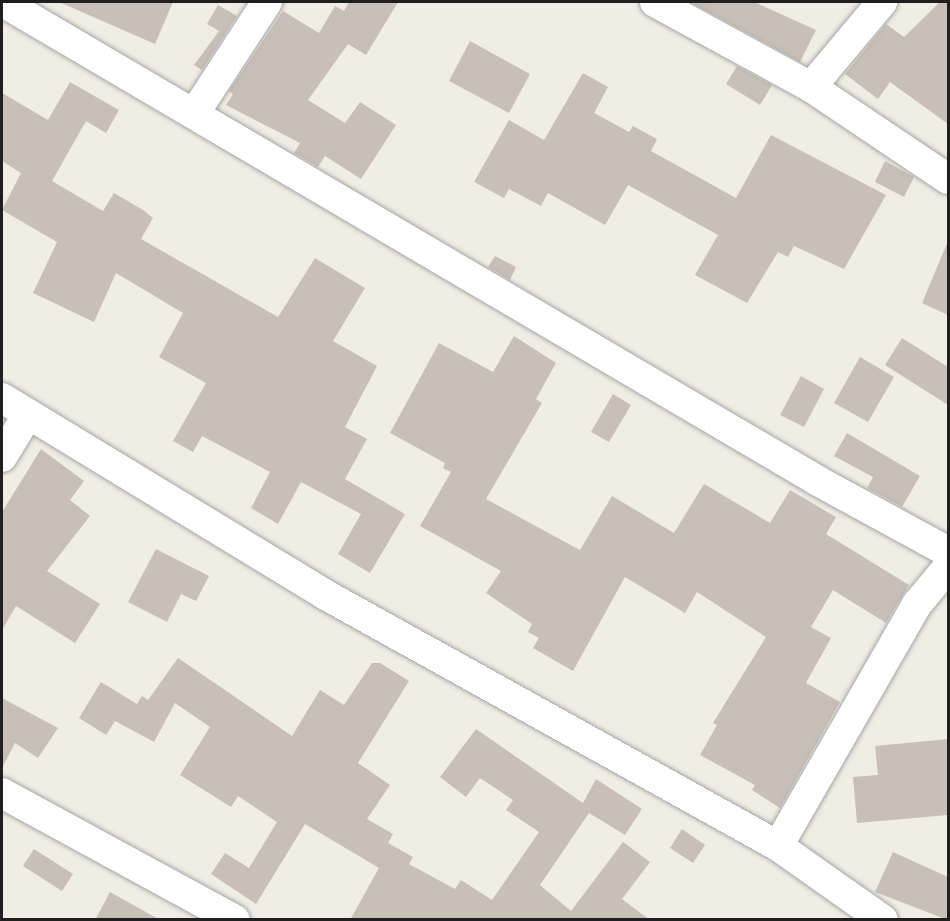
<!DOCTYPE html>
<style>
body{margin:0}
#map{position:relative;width:950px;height:921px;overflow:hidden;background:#f0ede4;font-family:"Noto Sans",sans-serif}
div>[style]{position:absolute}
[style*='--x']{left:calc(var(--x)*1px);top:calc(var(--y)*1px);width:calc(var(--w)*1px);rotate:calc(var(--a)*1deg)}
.building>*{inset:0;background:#c8c0b7}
.roads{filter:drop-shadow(0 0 2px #a6a6a6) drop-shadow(0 0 2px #a6a6a6)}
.minor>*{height:30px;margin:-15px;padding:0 15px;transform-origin:15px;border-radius:15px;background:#fff}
span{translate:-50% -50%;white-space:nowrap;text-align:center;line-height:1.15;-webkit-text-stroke:5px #fff;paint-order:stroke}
.frame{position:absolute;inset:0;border:3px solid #1f1f1f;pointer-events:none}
</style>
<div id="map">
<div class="building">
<i style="clip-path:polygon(59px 2px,173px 2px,155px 44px)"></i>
<i style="clip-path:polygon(349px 2px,398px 2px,366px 55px,348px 44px,308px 100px,345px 123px,360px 102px,396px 125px,361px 179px,325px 156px,318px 167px,294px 153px,300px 143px,226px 105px,233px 94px,229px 91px,283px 11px,319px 33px,335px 6px,344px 11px)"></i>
<i style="clip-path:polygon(690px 2px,754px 2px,816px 30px,800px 62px)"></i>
<i style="clip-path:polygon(940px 2px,948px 2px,948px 124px,890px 82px,878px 99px,845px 74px,886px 24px,904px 37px)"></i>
<i style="clip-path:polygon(218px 5px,237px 16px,202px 70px,194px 65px,219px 31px,207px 24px)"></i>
<i style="clip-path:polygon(470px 41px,530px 74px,509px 113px,449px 81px)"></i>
<i style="clip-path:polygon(737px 66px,772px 85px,760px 105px,726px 84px)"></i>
<i style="clip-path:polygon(583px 73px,608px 87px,594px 113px,629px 132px,633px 126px,657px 139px,651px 151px,736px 198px,771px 135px,886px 195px,844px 269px,794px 246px,788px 257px,778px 252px,747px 303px,695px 275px,718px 235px,628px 185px,605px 225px,548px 193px,541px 206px,509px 189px,504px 198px,474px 182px,509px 120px,544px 140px)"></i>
<i style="clip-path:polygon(70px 82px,119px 110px,106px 133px,86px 121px,52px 181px,103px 211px,114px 193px,143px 210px,153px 218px,141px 239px,278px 317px,315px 258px,365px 288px,333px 341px,377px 366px,345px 427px,367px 439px,345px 479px,405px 514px,370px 573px,338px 554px,361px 514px,301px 482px,278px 524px,251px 508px,270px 472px,202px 436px,193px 452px,173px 441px,206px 383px,159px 357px,183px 313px,116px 273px,94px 322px,33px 293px,57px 242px,2px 210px,21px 173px,2px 161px,2px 93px,48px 120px)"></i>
<i style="clip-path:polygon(885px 161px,914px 177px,904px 197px,875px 182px)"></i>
<i style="clip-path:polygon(948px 241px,948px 315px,922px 303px)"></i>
<i style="clip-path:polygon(495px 256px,516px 267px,510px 280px,488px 267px)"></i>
<i style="clip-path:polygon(514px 336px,556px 363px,536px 399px,542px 403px,486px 499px,580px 550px,612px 496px,674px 533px,704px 484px,770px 523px,790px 490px,836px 517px,826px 534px,909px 585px,886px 623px,833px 590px,811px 627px,831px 638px,806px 683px,840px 702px,780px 808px,752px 790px,755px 785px,700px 755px,717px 725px,713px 723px,766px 637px,697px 592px,685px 613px,625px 577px,573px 671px,533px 648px,539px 638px,528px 632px,532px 624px,486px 593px,501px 571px,420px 526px,451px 472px,443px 468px,445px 463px,390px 433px,439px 343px,493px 372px)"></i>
<i style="clip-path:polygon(902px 338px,948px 367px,948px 405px,885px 365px)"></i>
<i style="clip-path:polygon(860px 357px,894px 377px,868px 422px,834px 403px)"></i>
<i style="clip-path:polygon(801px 376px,824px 389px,804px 427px,780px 415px)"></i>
<i style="clip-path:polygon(613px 394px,631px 405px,609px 442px,591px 432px)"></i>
<i style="clip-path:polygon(847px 433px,920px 476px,902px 507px,867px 488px,873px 477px,834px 456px)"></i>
<i style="clip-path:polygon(41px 449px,84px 481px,70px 500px,90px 516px,47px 571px,100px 604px,75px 643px,16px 606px,2px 630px,2px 512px)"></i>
<i style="clip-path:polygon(156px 549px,209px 576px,196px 601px,181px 594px,167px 622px,128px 602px)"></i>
<i style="clip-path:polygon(178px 658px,292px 736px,320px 690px,344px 705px,372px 663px,380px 663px,409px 681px,358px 763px,390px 785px,367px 819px,393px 834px,388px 843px,413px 857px,409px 864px,455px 889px,461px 880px,492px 900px,539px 832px,506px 810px,513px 800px,480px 778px,466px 797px,440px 777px,476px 729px,583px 803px,596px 779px,642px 809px,625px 835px,589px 813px,540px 885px,571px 911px,623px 842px,650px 862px,622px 899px,650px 920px,350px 920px,379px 868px,305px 824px,256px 904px,211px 874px,225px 853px,249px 868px,277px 822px,238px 796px,231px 807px,180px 775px,210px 727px,175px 703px,154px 742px,115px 721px,106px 735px,79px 718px,101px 682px,137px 704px,142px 696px,148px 700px)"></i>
<i style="clip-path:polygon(2px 698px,58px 728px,38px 758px,15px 743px,2px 768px)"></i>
<i style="clip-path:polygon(948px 739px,948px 815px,857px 823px,853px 777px,878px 775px,875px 746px)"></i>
<i style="clip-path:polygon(682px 829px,705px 845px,693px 863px,670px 848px)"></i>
<i style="clip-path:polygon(34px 849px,73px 874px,62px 891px,23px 866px)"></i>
<i style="clip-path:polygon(893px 852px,948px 877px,948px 920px,875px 892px)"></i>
<i style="clip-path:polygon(110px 892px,160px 920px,95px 920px)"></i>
</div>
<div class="roads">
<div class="minor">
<i style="--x:3;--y:2;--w:945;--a:30.44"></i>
<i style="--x:818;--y:481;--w:148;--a:28.6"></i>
<i style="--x:655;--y:2;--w:178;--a:28.6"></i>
<i style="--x:811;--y:87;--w:165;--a:33.9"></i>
<i style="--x:811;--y:87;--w:111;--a:-50.1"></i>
<i style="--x:194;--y:114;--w:134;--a:-56.9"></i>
<i style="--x:2;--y:398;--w:377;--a:31.3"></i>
<i style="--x:324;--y:594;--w:519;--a:29.03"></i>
<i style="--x:778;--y:846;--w:128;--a:35.2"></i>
<i style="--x:2;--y:457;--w:50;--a:-58.8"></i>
<i style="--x:2;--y:793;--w:265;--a:28.6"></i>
<i style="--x:778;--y:846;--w:280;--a:-60.1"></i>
<i style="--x:918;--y:603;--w:47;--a:-50.2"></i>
</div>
</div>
<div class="frame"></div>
</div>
